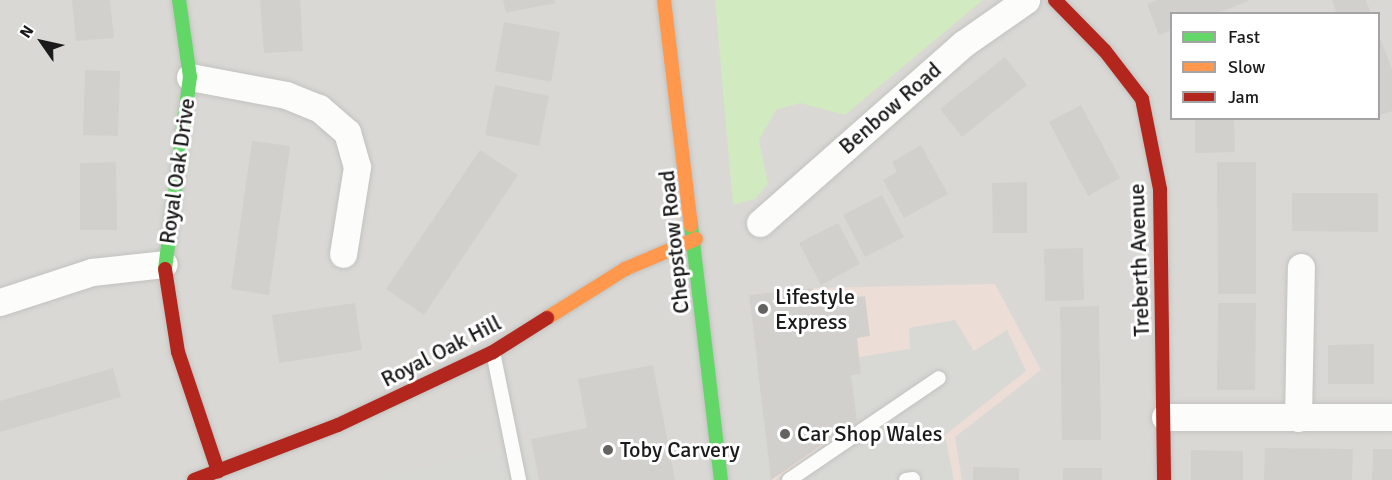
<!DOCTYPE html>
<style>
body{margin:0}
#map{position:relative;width:1392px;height:480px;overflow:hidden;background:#eae9e3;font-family:Signika,sans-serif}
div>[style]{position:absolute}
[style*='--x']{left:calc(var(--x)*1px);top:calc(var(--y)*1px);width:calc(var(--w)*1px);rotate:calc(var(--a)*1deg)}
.residential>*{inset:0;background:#d9d8d5}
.commercial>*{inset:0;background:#edddd7}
.grass>*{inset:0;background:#d1eabf}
.parking>*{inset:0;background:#d8d8d5}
.building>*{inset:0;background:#d2d0cc}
.roads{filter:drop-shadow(0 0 2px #c2c2bf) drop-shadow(0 0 2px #c2c2bf)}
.lane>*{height:14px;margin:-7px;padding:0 7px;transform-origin:7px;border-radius:7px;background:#fcfcfb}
.street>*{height:27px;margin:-13.5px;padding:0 13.5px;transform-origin:13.5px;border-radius:13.5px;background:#fcfcfb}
.fast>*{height:14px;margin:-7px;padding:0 7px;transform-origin:7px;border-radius:7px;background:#63d668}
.slow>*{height:14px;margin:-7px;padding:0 7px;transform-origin:7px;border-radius:7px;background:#ff974d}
.jam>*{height:14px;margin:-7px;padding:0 7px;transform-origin:7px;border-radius:7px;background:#b3261e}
.dots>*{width:16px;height:16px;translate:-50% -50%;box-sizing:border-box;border:3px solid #fff;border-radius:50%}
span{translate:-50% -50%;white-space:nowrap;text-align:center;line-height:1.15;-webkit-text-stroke:6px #fff;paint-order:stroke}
.street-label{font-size:22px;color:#1b1b1b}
.poi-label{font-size:22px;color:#1b1b1b}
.left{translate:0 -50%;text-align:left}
.legend{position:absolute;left:1170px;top:12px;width:210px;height:108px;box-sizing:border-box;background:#fff;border:2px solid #a4a4a4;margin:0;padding:8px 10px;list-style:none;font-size:18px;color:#1b1b1b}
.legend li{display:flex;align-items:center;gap:12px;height:30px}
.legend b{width:30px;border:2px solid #a4a4a4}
.north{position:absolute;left:12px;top:12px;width:60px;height:60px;-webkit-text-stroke:4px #fff;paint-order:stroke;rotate:304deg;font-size:16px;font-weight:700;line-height:24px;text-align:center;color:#1b1b1b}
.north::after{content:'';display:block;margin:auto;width:21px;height:27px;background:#1b1b1b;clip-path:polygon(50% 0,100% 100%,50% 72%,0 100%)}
</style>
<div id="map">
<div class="residential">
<i style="clip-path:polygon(evenodd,0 0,1392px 0,1392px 480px,0 480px,0 0,1172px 14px,1378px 14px,1378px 118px,1172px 118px,1172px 14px)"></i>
</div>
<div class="commercial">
<i style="clip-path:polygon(995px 284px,1041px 370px,955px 437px,962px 480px,771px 480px,749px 295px,813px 288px)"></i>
</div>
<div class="grass">
<i style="clip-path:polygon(715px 0,983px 0,845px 115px,800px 103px,776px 110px,759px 140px,768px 184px,755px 199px,733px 205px)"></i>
</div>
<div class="parking">
<i style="clip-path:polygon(955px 320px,974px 351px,1007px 330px,1026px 371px,945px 435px,954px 480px,776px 480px,857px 420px,851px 375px,861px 374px,859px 357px,910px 349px,909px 328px)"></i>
<i style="clip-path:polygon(757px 358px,771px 480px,741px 480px,733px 362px)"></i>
<i style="clip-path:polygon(528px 441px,535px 480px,371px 480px)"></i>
</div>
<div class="building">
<i style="clip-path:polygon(72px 0,110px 0,114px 38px,76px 41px)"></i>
<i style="clip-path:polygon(260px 0,300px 0,303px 51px,264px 53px)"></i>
<i style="clip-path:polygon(503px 0,554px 0,555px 3px,506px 13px)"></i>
<i style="clip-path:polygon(1158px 0,1250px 0,1215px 14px,1172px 14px,1172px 30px,1159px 35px,1147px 4px)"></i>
<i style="clip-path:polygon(1332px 0,1366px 0,1371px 14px,1337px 14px)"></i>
<i style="clip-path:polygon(504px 22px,560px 32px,551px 82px,495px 71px)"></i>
<i style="clip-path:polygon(1378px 33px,1392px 69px,1392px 111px,1378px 116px)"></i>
<i style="clip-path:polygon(1005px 57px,1027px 85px,962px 137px,940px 109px)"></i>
<i style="clip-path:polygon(85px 70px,120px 71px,118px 136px,83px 135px)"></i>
<i style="clip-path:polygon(495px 85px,549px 96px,539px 146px,485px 135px)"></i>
<i style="clip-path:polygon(1081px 105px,1120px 178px,1088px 196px,1049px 122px)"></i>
<i style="clip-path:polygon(1195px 118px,1234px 118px,1235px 152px,1195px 153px)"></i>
<i style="clip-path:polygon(252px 141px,290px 146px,269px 295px,231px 289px)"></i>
<i style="clip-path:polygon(921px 145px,948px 194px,904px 218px,883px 180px,897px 172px,892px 162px)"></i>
<i style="clip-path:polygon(480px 150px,518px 175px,424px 315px,386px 289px)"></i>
<i style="clip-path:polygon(116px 162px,117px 230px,80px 230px,80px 163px)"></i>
<i style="clip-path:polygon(1217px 162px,1256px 162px,1256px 294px,1218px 294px)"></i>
<i style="clip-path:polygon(1027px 182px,1027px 233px,993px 233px,992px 183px)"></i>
<i style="clip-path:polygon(1292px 193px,1378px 193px,1378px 232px,1292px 231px)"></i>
<i style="clip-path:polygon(882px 195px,904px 237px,865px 257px,843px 215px)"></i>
<i style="clip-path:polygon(838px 223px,860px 264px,821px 285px,799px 243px)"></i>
<i style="clip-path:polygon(1083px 248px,1084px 300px,1045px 301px,1044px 249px)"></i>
<i style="clip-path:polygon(813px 288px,815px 307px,827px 306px,826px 300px,865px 296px,870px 336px,857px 338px,861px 374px,851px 375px,857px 420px,771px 480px,749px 295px)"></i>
<i style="clip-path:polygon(355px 303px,362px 350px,279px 363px,272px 315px)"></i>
<i style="clip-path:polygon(1218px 303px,1256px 303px,1255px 390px,1217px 390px)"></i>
<i style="clip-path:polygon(1099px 306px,1101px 440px,1062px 440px,1060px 307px)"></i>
<i style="clip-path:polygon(1374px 344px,1374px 384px,1328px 384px,1328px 345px)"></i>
<i style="clip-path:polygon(653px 365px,675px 480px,539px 480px,531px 439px,587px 428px,578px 379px)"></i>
<i style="clip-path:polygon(113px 368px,121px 397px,0 432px,0 401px)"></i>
<i style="clip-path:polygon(1265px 448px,1353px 449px,1352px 480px,1264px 480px)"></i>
<i style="clip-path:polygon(1373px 449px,1392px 449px,1392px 480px,1372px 480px)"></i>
<i style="clip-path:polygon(1191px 450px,1243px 451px,1243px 480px,1191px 480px)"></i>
<i style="clip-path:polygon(973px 467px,1019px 468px,1019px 480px,973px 480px)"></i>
<i style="clip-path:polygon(1063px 468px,1102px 468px,1102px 480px,1063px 480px)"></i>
</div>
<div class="roads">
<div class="lane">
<i style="--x:493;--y:352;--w:131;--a:78.5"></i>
<i style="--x:789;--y:480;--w:181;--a:-34.2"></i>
<i style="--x:906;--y:480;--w:7;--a:-8"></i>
</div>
<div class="street">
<i style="--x:190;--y:77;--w:98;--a:10.6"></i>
<i style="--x:286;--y:95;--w:35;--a:22"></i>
<i style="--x:319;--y:108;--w:37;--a:41"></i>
<i style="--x:347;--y:132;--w:36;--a:74"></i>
<i style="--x:357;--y:167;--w:88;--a:99.1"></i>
<i style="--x:760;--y:223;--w:271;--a:-41.4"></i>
<i style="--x:963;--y:44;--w:77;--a:-34.9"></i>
<i style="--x:0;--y:302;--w:97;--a:-18.1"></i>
<i style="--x:92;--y:272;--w:72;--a:-6.3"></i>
<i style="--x:1165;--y:417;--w:227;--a:0"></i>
<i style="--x:1298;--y:418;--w:151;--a:-88.9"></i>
</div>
<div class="fast">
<i style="--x:691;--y:225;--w:257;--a:83.3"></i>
<i style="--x:165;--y:269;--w:194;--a:-82.6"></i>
<i style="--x:190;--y:77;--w:78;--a:-98.1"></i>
</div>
<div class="slow">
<i style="--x:664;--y:0;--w:227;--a:83.2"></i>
<i style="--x:547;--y:318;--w:92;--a:-32.1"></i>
<i style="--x:625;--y:269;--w:77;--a:-22.9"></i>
</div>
<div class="jam">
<i style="--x:1055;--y:0;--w:71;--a:45.6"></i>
<i style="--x:1105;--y:51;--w:61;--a:52.4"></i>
<i style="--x:1142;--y:99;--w:92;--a:78.7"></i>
<i style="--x:1160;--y:189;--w:291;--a:89.2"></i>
<i style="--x:165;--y:269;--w:84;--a:81.1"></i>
<i style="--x:178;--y:352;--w:126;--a:71.4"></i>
<i style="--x:194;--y:480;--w:154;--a:-20.9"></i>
<i style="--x:338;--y:425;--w:171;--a:-25.2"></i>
<i style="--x:493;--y:352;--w:64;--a:-32.2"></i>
</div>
</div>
<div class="dots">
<i style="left:763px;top:309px;background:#636361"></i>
<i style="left:785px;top:434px;background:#636361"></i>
<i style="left:608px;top:450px;background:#636361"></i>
</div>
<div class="street-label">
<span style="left:890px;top:108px;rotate:-41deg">Benbow Road</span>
<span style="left:177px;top:171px;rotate:-82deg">Royal Oak Drive</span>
<span style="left:674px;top:242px;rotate:-96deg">Chepstow Road</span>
<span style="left:1139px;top:260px;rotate:-92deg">Treberth Avenue</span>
<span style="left:441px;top:351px;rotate:-27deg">Royal Oak Hill</span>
</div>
<div class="poi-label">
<span class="left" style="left:775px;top:309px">Lifestyle<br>Express</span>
<span class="left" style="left:797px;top:434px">Car Shop Wales</span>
<span class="left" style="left:620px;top:450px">Toby Carvery</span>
</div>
<ul class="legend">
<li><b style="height:8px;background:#63d668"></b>Fast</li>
<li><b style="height:8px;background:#ff974d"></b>Slow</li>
<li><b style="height:8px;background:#b3261e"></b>Jam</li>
</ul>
<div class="north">N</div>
</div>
